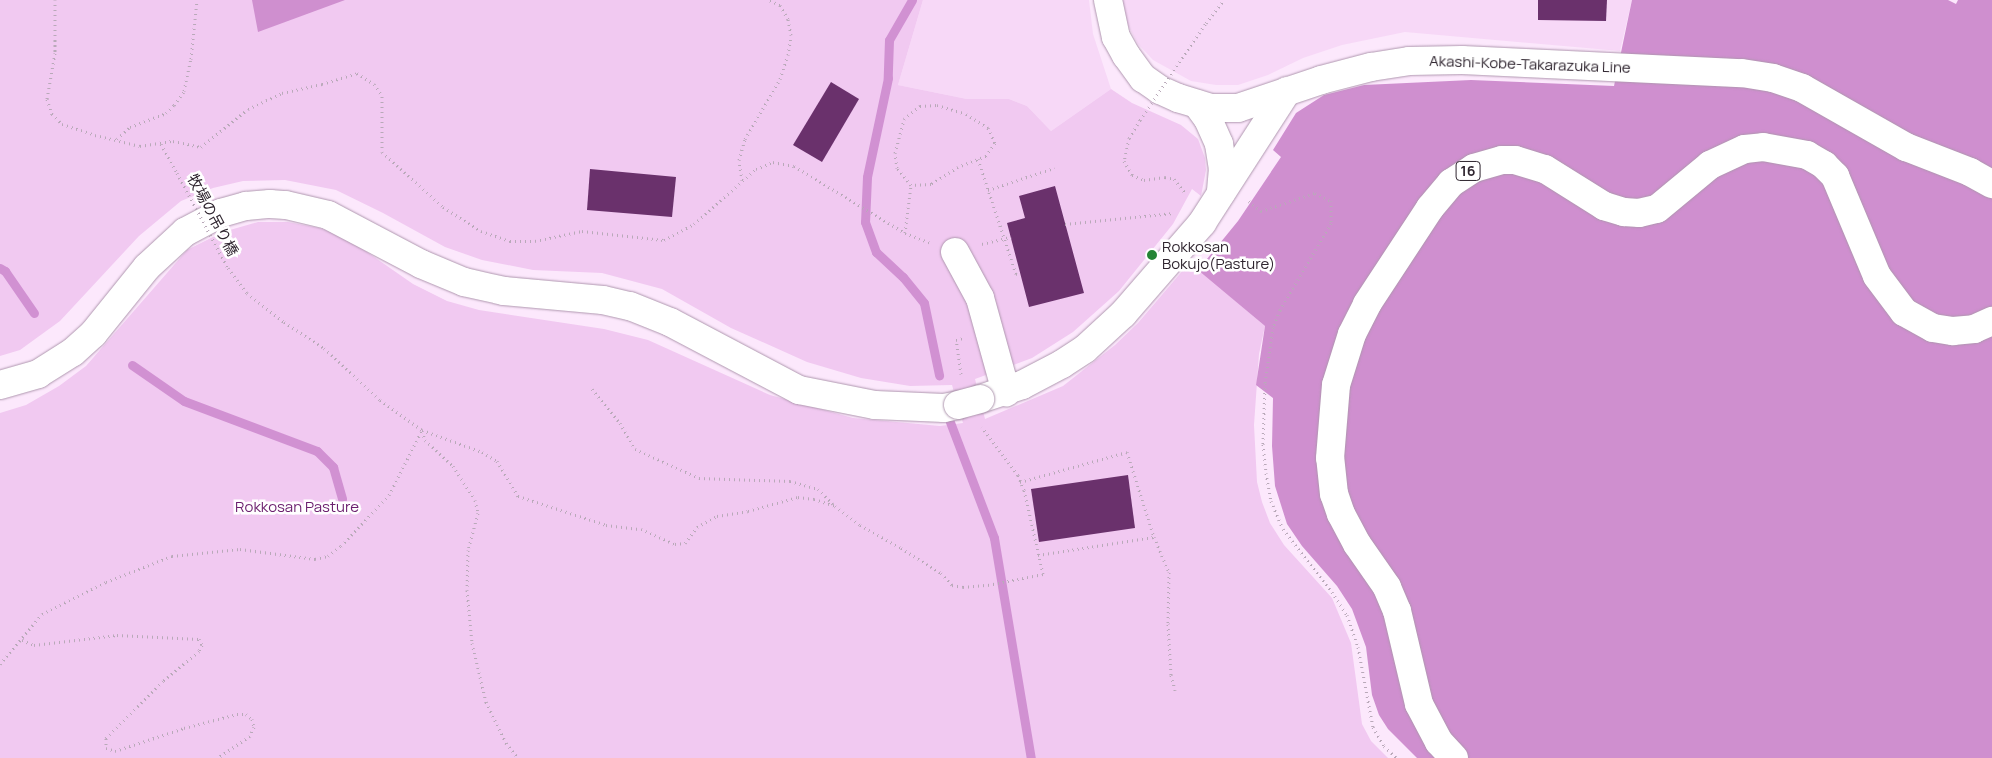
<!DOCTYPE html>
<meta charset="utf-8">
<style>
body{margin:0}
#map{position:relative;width:1992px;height:758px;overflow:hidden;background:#fce8fc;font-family:Manrope,"Noto Sans JP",sans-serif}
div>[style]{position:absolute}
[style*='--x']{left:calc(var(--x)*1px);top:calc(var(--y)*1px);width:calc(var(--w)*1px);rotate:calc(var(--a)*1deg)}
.built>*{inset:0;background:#f7d8f7}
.green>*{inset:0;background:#f1c9f1}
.forest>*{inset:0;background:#cf8fcf}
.stream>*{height:9px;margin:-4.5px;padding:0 4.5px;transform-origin:4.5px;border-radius:4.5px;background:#d191d2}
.building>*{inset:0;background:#6a316c}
.path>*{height:3px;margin-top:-1.5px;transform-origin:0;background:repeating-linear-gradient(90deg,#b9a9b9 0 1px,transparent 0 5px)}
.roads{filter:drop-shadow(0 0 1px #af97af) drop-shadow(0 0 1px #af97af)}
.minor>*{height:28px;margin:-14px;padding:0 14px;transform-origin:14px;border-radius:14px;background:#fff}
.major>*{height:28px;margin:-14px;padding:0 14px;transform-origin:14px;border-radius:14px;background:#fff}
.path-bridge>*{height:3px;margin-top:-1.5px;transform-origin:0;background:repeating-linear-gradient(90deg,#b9a9b9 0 1px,transparent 0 5px)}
.bridges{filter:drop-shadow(0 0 1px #af97af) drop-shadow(0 0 1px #af97af)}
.minor-bridge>*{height:28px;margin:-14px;padding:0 14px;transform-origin:14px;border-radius:14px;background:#fff}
.dots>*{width:14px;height:14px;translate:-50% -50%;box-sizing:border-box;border:2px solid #fff;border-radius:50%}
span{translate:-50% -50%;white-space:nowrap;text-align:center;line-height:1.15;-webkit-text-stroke:5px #fff;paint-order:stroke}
.shield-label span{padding:1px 4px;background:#fff;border:1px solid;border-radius:4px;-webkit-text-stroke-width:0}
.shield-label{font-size:14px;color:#2f252f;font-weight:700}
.street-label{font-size:15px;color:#2f252f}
.poi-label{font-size:15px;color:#2f252f}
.left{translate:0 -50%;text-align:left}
.park-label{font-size:15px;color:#6b1f6e}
</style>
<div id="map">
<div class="built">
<i style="clip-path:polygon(923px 0,1089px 0,1093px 34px,1111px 89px,1051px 131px,1027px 106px,1009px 99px,967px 99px,898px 85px)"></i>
<i style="clip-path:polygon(1122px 0,1632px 0,1620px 51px,1405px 32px,1342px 45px,1303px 58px,1268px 75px,1238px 85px,1216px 85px,1191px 81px,1153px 60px,1138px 44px,1124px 18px)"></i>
</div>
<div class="green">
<i style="clip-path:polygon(0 0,923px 0,898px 85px,967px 99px,1009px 99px,1027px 106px,1051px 131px,1111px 89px,1132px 103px,1181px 125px,1198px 139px,1205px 158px,1206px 170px,1201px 196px,1192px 189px,1173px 224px,1119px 291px,1073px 332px,1032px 358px,975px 379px,985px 419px,1063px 386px,1115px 345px,1138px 323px,1190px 262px,1265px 326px,1259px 354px,1254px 425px,1257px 482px,1262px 502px,1270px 523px,1284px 545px,1332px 598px,1351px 643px,1362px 724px,1371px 741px,1388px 758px,0 758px,0 413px,26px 405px,59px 386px,86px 366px,187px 250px,223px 232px,258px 222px,288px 222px,319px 228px,344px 236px,413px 284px,447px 301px,479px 310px,604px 329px,648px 340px,770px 395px,853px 418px,940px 426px,963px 423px,952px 385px,910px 386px,861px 378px,807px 362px,731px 328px,662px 289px,602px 273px,533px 270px,482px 260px,445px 247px,383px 213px,336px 190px,285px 180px,243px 181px,213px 188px,181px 201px,139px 236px,60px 321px,20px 350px,0 356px)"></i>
</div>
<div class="forest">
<i style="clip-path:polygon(252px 0,345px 0,258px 32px)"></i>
<i style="clip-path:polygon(1632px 0,1948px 0,1956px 4px,1958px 0,1992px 0,1992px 758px,1417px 758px,1388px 729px,1379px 715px,1372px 695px,1366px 647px,1352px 609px,1337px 586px,1302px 546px,1287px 524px,1275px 486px,1272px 446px,1273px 398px,1256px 385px,1265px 326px,1198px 270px,1238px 221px,1281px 157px,1273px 150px,1296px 113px,1324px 95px,1364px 85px,1471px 80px,1614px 86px)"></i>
</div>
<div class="stream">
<i style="--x:912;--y:0;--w:46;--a:119.9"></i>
<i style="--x:889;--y:40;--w:38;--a:92"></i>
<i style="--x:888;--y:78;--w:101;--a:102"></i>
<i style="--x:867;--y:177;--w:45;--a:92.5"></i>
<i style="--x:865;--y:222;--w:32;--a:70"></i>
<i style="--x:876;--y:252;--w:37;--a:43"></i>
<i style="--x:903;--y:277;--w:33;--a:51"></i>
<i style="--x:924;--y:303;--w:74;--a:78.2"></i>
<i style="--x:0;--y:268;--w:6;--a:31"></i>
<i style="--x:5;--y:271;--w:51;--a:55.4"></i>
<i style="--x:132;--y:365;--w:63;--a:34.7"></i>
<i style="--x:184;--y:401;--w:142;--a:20.6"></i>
<i style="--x:317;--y:451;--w:23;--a:45"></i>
<i style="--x:333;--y:467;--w:33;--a:74"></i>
<i style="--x:950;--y:422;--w:124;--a:69.2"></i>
<i style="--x:994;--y:538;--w:223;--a:80.5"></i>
</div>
<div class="building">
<i style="clip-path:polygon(1538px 0,1607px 0,1606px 21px,1538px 20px)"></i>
<i style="clip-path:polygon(831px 82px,859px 99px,822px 162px,793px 145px)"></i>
<i style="clip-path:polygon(590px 169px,676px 177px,672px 217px,587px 210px)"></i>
<i style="clip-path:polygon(1055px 186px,1084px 293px,1029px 307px,1007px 223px,1025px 218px,1019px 196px)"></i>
<i style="clip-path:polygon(1128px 475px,1135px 528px,1039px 542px,1031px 489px)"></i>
</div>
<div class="path">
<i style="--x:55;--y:0;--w:53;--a:90"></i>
<i style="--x:55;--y:53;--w:47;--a:99.9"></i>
<i style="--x:47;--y:99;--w:16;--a:72"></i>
<i style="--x:52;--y:114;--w:14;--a:45"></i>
<i style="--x:62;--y:124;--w:35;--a:18"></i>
<i style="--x:95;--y:135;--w:46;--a:13.7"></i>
<i style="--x:140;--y:146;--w:33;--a:-9"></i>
<i style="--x:173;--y:141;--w:29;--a:12"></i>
<i style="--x:201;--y:147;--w:60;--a:-39"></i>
<i style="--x:248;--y:109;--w:38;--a:-25"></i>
<i style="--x:282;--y:93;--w:41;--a:-12.7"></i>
<i style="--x:322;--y:84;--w:37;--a:-17"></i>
<i style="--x:357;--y:73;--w:20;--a:33"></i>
<i style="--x:374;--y:84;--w:14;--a:56"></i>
<i style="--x:382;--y:96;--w:56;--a:90"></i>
<i style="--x:382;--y:152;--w:82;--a:42"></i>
<i style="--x:443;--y:207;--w:45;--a:32.3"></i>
<i style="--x:481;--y:231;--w:31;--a:19"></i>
<i style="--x:510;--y:241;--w:25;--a:0"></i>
<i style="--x:535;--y:241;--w:48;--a:-12"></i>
<i style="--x:582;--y:231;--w:82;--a:6.3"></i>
<i style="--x:664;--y:240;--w:34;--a:-28"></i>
<i style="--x:694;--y:224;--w:83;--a:-41.6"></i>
<i style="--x:756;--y:169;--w:18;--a:-22"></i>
<i style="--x:773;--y:162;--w:21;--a:11"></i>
<i style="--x:794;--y:166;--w:130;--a:31.1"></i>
<i style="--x:905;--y:233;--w:26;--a:21"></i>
<i style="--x:1206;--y:23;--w:29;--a:-52"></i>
<i style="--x:937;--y:105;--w:30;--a:17"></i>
<i style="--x:966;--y:114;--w:26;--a:32"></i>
<i style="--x:988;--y:128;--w:17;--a:65"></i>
<i style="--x:995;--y:143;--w:16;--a:125"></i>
<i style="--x:986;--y:156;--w:30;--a:159"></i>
<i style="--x:958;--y:167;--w:32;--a:148"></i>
<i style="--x:931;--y:184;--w:20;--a:177"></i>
<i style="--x:911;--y:185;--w:22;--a:-129"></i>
<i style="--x:897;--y:168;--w:15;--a:-98"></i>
<i style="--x:895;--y:153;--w:35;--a:-75"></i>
<i style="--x:904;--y:119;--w:21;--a:-39"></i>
<i style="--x:920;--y:106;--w:17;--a:-3"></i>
<i style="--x:1140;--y:120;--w:21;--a:121"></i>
<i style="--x:1129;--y:138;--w:24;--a:102"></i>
<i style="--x:1124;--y:161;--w:16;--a:60"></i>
<i style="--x:1132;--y:175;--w:13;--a:23"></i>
<i style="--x:1144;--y:180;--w:21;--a:-8"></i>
<i style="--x:1165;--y:177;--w:9;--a:13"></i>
<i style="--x:1174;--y:179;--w:19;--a:51"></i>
<i style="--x:117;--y:139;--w:18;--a:-43"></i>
<i style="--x:130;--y:127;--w:39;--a:-21"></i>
<i style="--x:166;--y:113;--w:11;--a:-45"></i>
<i style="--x:174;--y:105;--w:17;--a:-54"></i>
<i style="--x:184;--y:91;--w:33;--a:-78"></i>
<i style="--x:191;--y:59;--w:59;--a:-84.2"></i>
<i style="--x:161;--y:144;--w:33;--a:61"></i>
<i style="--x:978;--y:159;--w:121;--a:71.7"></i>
<i style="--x:1016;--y:274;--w:4;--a:-14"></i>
<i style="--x:742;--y:180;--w:20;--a:-99"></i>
<i style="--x:739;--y:160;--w:22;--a:-74"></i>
<i style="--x:745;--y:139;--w:69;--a:-59.7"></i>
<i style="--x:780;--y:79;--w:25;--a:-72"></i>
<i style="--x:788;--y:55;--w:20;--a:-81"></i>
<i style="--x:791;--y:35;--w:16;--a:-101"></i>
<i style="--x:788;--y:19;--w:16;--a:-120"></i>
<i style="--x:780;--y:5;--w:12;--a:-156"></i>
<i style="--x:988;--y:190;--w:70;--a:-18.4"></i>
<i style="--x:1249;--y:201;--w:16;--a:40"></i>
<i style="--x:1261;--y:211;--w:57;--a:-18.4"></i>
<i style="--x:1315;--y:193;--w:18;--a:27"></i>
<i style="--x:1331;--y:201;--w:22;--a:90"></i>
<i style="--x:1331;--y:223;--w:101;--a:120.4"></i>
<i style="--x:1280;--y:310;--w:18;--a:112"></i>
<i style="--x:1273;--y:327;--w:57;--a:98.1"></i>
<i style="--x:1265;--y:383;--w:61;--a:91.9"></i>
<i style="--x:1263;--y:444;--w:29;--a:84"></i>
<i style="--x:1266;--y:473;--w:28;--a:80"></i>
<i style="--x:1271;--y:501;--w:30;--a:67"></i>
<i style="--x:1283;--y:529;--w:80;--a:52.1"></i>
<i style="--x:1332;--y:592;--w:27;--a:57"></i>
<i style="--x:1347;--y:615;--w:34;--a:71"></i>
<i style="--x:1358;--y:647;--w:81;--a:79.4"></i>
<i style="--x:1373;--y:727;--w:22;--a:60"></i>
<i style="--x:1384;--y:746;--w:18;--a:43"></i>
<i style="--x:1065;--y:224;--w:109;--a:-5.8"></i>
<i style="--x:905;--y:233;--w:48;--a:-82.9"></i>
<i style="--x:982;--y:244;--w:30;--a:-14"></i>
<i style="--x:228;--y:268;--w:31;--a:53"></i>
<i style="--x:247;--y:293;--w:47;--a:38.1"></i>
<i style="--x:284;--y:322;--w:48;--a:33"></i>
<i style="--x:324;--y:348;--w:76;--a:42.9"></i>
<i style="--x:380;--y:400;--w:52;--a:35.5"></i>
<i style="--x:422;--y:430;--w:64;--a:20.1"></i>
<i style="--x:482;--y:452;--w:17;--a:31"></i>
<i style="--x:497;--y:461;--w:41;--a:59"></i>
<i style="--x:518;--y:496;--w:93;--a:18.2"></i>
<i style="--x:606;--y:525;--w:35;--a:7"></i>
<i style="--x:641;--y:529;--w:37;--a:24"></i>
<i style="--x:675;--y:544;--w:10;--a:-6"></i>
<i style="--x:685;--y:543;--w:20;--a:-53"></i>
<i style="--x:697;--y:527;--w:23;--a:-29"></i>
<i style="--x:717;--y:516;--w:31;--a:-9"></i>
<i style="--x:748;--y:511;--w:52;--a:-15.6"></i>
<i style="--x:798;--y:497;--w:16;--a:7"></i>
<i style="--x:814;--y:499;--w:22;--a:18"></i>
<i style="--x:835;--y:506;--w:31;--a:37"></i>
<i style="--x:860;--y:525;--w:47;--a:29.3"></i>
<i style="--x:901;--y:548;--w:47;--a:32"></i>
<i style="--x:941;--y:573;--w:16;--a:47"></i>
<i style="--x:952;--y:585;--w:11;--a:10"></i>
<i style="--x:963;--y:587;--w:25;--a:-5"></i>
<i style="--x:988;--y:585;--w:56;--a:-11.3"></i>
<i style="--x:1043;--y:574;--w:86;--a:-102.7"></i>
<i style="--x:1024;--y:490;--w:16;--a:-112"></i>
<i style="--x:1018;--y:475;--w:60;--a:-126.9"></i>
<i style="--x:961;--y:374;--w:34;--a:-98"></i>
<i style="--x:956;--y:340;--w:7;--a:-16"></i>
<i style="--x:592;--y:389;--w:44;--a:50.5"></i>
<i style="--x:620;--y:423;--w:30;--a:60"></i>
<i style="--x:635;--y:449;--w:70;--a:24.4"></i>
<i style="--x:699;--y:478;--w:91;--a:1.9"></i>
<i style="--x:790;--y:481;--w:29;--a:16"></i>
<i style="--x:818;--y:489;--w:21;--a:45"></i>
<i style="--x:422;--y:431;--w:9;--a:72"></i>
<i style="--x:425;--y:440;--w:38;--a:43"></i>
<i style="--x:453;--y:466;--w:40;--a:57.1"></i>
<i style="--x:475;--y:500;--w:13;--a:77"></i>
<i style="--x:478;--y:513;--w:38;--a:105"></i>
<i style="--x:468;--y:550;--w:40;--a:91.4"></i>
<i style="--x:467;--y:590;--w:53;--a:84.6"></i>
<i style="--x:472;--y:643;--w:61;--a:76.7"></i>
<i style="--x:486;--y:702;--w:46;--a:64"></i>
<i style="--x:506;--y:743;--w:19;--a:51"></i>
<i style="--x:1020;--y:482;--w:111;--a:-15.7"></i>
<i style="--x:1127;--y:452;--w:89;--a:72.4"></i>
<i style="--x:1154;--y:537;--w:38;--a:67"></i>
<i style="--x:1169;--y:572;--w:52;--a:91.1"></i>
<i style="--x:1168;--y:624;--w:51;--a:86.6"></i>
<i style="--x:1171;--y:675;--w:16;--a:75"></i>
<i style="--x:1038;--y:555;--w:117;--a:-8.8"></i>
<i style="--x:22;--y:640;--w:13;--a:23"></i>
<i style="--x:34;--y:645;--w:84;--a:-6.9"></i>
<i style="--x:117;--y:635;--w:82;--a:2.8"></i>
<i style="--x:199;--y:639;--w:7;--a:63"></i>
<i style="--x:202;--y:645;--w:7;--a:117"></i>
<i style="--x:199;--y:651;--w:47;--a:140.2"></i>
<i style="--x:163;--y:681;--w:81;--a:135"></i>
<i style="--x:106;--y:738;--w:10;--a:90"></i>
<i style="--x:106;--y:748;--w:9;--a:18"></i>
<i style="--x:115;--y:751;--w:73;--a:-18.4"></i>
<i style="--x:184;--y:728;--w:55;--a:-14.8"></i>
<i style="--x:237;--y:714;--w:9;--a:0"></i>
<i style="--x:246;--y:714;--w:8;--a:40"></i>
<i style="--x:252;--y:719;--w:8;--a:76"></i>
<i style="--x:254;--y:727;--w:10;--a:114"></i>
<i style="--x:250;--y:736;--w:40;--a:146"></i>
<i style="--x:0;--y:664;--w:65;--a:-50"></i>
<i style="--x:42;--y:614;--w:72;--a:-26.6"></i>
<i style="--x:106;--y:582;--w:71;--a:-21.5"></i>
<i style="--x:172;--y:556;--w:68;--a:-5.9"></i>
<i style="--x:240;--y:549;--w:76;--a:7.6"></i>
<i style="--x:315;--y:559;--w:13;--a:-13"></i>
<i style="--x:328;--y:556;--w:16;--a:-38"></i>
<i style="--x:341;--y:546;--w:70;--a:-46.7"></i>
<i style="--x:389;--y:495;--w:73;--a:-63.1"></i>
</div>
<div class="roads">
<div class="minor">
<i style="--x:1197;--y:104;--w:19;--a:54"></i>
<i style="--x:1208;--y:119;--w:27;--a:66"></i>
<i style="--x:1219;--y:144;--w:24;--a:81"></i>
<i style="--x:1223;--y:168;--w:25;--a:95"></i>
<i style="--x:955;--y:252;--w:52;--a:61.5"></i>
<i style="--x:980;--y:298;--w:98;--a:74.5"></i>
<i style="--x:0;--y:385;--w:40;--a:-16"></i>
<i style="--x:38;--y:374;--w:41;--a:-32.2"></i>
<i style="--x:73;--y:352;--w:27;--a:-42"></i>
<i style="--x:93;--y:334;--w:86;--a:-51.1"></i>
<i style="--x:147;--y:267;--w:52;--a:-42.6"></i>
<i style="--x:185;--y:232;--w:41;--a:-27.8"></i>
<i style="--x:221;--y:213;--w:26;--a:-16"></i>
<i style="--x:246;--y:206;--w:24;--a:-5"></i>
<i style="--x:270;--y:204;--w:16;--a:4"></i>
<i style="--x:286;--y:205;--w:43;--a:13.4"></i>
<i style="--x:328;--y:215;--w:105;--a:27.8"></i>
<i style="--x:421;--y:264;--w:47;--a:22.7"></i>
<i style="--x:464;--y:282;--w:41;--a:12.7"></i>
<i style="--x:504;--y:291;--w:99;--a:5.2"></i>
<i style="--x:603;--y:300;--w:28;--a:13"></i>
<i style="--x:630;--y:306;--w:43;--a:21.8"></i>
<i style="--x:670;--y:322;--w:146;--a:27.8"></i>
<i style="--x:799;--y:390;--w:77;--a:11.2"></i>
<i style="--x:875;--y:405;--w:69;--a:2.5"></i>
<i style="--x:944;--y:408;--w:14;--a:-12"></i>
<i style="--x:980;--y:399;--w:44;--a:-18.4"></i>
<i style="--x:1022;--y:385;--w:45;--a:-27.7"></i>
<i style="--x:1062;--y:364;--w:27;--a:-33"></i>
<i style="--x:1085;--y:349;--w:52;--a:-42.6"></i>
<i style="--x:1123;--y:314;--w:121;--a:-49"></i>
<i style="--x:1202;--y:223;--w:157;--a:-57.2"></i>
</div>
<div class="major">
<i style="--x:1108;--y:0;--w:38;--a:78"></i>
<i style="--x:1116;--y:37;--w:21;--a:61"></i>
<i style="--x:1126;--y:55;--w:29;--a:54"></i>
<i style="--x:1143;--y:78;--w:21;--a:35"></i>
<i style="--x:1160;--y:90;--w:20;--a:24"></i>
<i style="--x:1178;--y:98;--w:34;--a:17"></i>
<i style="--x:1211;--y:108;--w:27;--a:0"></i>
<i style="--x:1238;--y:108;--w:88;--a:-18.6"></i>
<i style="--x:1321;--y:80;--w:52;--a:-14.6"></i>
<i style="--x:1371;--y:67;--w:38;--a:-9"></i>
<i style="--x:1409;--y:61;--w:53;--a:-1.1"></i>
<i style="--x:1462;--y:60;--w:280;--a:2.7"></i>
<i style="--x:1742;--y:73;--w:31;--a:9"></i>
<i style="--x:1773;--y:78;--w:31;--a:19"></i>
<i style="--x:1802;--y:88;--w:120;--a:29.6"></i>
<i style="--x:1906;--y:147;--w:69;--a:21.3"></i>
<i style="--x:1970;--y:172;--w:25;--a:29"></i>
<i style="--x:1454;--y:758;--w:22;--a:-133"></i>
<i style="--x:1439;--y:742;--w:43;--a:-117.8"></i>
<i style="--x:1419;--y:704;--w:96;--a:-103.3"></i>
<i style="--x:1397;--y:611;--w:26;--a:-113"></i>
<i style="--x:1387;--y:587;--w:52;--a:-124.9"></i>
<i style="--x:1357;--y:544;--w:34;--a:-118"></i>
<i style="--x:1341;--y:514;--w:21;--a:-109"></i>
<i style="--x:1334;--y:494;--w:36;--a:-96"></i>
<i style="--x:1330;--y:458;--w:73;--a:-85.3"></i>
<i style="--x:1336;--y:385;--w:53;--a:-72.6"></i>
<i style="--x:1352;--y:334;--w:34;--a:-63"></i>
<i style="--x:1367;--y:304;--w:115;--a:-56.7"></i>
<i style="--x:1430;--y:208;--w:33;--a:-50"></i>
<i style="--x:1451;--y:183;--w:27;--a:-33"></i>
<i style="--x:1474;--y:168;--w:29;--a:-16"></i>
<i style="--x:1502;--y:160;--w:13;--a:0"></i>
<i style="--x:1515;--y:160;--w:31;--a:17"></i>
<i style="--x:1545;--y:169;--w:70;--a:32.1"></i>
<i style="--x:1604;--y:206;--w:21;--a:17"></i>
<i style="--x:1624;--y:212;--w:15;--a:4"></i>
<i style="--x:1639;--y:213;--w:18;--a:-13"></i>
<i style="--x:1657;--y:209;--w:69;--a:-39.7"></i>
<i style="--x:1710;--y:165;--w:38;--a:-25"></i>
<i style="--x:1745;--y:149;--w:18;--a:-6"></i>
<i style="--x:1763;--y:147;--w:45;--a:10.3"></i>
<i style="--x:1807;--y:155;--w:20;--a:30"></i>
<i style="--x:1824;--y:165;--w:16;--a:45"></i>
<i style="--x:1835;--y:176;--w:108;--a:67.2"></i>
<i style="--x:1877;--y:276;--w:45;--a:53.1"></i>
<i style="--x:1904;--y:312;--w:33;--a:29"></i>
<i style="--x:1933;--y:328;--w:20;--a:9"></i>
<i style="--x:1953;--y:331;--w:21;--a:-5"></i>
<i style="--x:1974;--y:329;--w:20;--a:-24"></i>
</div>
</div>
<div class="path-bridge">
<i style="--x:1140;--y:120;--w:117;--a:-55.8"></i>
<i style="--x:177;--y:173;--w:108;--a:61.8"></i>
</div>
<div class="bridges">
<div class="minor-bridge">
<i style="--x:958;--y:405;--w:23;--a:-15"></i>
</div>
</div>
<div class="dots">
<i style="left:1152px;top:255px;background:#258436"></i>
</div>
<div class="shield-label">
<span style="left:1468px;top:171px">16</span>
</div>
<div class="street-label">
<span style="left:1530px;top:64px;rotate:2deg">Akashi-Kobe-Takarazuka Line</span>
<span style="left:213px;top:215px;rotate:62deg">牧場の吊り橋</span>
</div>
<div class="poi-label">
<span class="left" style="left:1162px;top:255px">Rokkosan<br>Bokujo(Pasture)</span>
</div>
<div class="park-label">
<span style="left:297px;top:507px">Rokkosan Pasture</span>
</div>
</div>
